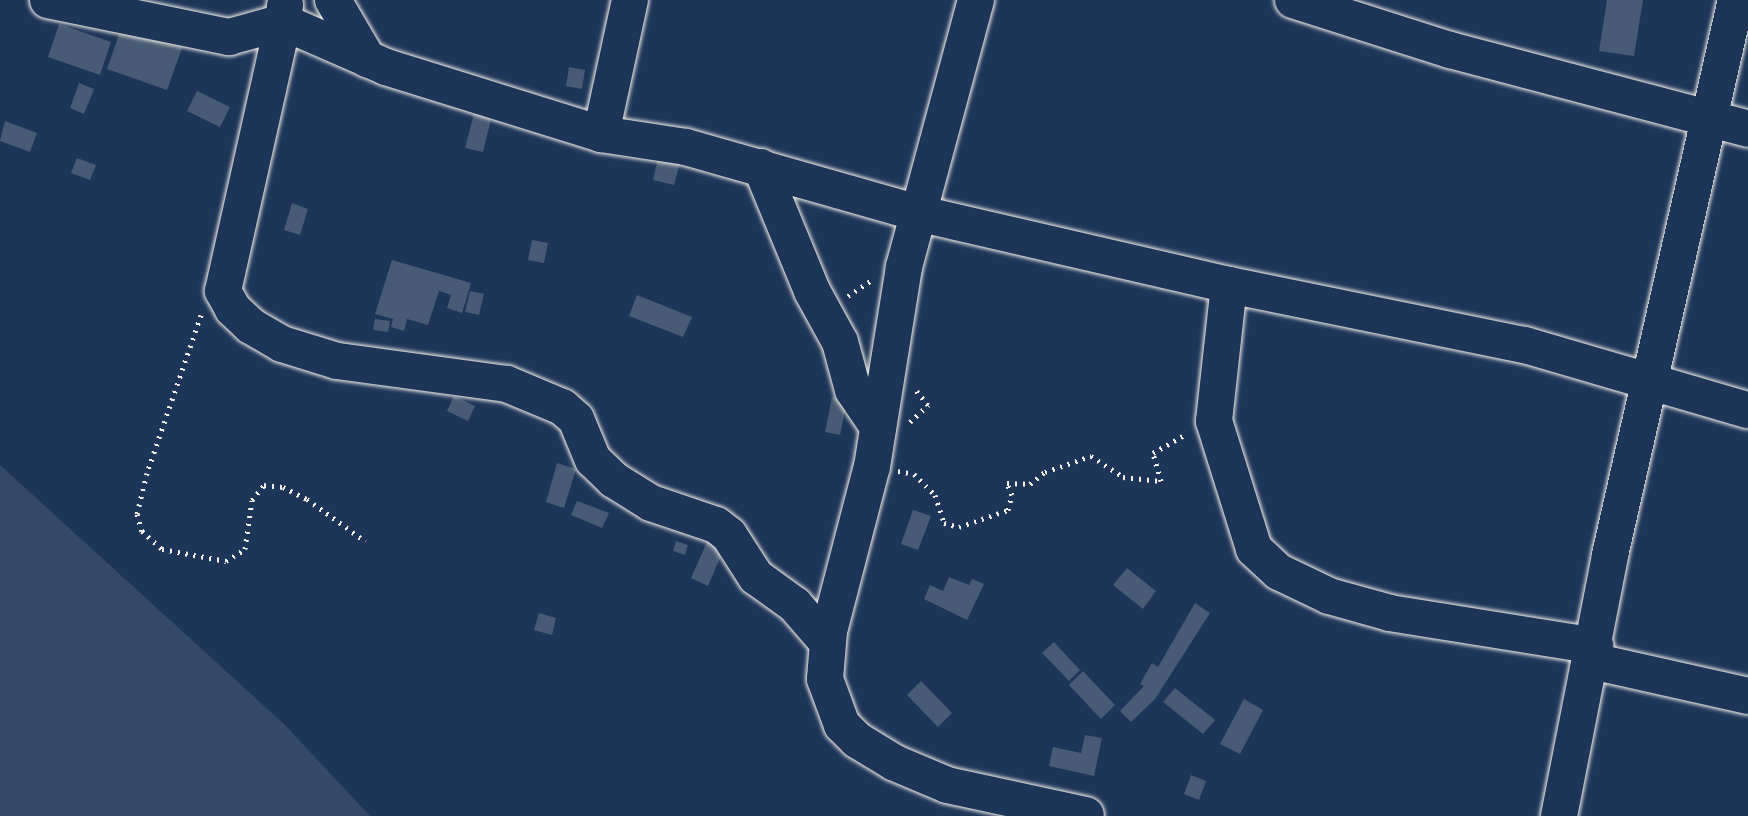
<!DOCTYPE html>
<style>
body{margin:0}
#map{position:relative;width:1748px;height:816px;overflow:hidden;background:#1d3557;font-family:"Shantell Sans",sans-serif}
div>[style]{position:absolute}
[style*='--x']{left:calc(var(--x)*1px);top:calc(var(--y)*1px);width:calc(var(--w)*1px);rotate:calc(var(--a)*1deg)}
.green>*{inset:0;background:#354a67}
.building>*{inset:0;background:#485b74}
.path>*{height:5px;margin-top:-2.5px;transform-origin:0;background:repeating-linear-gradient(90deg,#f4f1e8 0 2px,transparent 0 8px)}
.roads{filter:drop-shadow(0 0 2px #f4f1e8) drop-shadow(0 0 2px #f4f1e8)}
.minor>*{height:36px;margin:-18px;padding:0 18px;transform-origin:18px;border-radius:18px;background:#1d3557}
span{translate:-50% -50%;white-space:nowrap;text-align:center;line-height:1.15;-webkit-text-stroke:6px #1d3557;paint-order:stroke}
</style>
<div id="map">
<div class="green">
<i style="clip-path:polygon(0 465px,285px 725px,370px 816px,0 816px)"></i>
</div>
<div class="building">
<i style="clip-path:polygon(1607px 0,1643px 0,1634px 56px,1599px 51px)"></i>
<i style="clip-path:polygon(125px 17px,186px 37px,167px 90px,107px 69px)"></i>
<i style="clip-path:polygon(59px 24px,111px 42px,100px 75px,48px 57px)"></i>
<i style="clip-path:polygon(569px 67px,585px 70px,582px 89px,566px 86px)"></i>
<i style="clip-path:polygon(79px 83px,94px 89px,84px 114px,70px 108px)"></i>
<i style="clip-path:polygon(197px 91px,230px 107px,220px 127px,187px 111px)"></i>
<i style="clip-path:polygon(476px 106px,493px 111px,483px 152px,465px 148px)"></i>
<i style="clip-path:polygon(5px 121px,37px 133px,30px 152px,0 141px)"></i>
<i style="clip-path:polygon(660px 150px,682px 155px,674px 185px,653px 180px)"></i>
<i style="clip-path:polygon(77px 158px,96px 165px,90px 180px,71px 173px)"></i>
<i style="clip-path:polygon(292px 203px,308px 209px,300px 235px,284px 230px)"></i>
<i style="clip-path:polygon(532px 240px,548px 243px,544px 263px,528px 260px)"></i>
<i style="clip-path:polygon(392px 260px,471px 283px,462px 313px,447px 308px,451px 295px,439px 291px,428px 325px,407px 319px,404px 331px,391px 327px,393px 319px,375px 314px)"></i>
<i style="clip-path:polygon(470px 291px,484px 294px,479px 315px,465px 312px)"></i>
<i style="clip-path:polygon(637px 295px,692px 317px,683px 337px,629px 316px)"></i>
<i style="clip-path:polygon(375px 319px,390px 321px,388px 332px,373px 330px)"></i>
<i style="clip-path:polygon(454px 396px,475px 406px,468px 421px,447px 411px)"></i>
<i style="clip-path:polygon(832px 397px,847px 400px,840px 435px,825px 432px)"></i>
<i style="clip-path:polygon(557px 463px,576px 469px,564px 508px,546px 502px)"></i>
<i style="clip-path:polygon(577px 501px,609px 513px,602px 528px,571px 515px)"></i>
<i style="clip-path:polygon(913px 510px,931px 516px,918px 550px,901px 544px)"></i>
<i style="clip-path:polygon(710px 535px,727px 542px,708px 586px,691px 578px)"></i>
<i style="clip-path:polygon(676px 541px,688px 545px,685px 555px,673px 551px)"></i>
<i style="clip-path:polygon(1127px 568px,1156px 591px,1143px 609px,1113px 585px)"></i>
<i style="clip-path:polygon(949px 577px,969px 585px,972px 579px,984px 584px,967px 620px,924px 599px,930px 585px,943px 591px)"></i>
<i style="clip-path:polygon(1195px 603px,1210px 613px,1155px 699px,1131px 722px,1120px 711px,1144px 686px,1140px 684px,1152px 663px,1158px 667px)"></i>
<i style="clip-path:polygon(539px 613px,556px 618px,552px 635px,534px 630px)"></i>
<i style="clip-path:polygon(1054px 642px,1080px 670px,1069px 681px,1042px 653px)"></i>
<i style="clip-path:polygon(1083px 671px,1115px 705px,1101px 719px,1069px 685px)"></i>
<i style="clip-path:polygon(921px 681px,952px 713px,938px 727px,907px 695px)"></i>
<i style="clip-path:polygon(1175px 688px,1215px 720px,1203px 734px,1163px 702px)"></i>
<i style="clip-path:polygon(1244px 699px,1263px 710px,1240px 754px,1220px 744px)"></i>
<i style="clip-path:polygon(1085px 735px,1102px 738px,1094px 776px,1049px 766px,1053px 747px,1081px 753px)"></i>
<i style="clip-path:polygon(1191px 775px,1206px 781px,1199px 800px,1184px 794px)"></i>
</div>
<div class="path">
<i style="--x:848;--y:296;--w:30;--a:-34"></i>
<i style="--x:201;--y:315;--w:167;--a:108.9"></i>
<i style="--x:147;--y:473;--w:42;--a:103.7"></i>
<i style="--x:137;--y:514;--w:18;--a:74"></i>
<i style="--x:142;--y:531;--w:27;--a:42"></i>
<i style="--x:162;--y:549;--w:65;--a:10.6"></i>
<i style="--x:226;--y:561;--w:22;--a:-32"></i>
<i style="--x:245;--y:549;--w:49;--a:-81.9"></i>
<i style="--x:252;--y:500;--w:19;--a:-51"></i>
<i style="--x:264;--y:485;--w:19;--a:6"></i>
<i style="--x:283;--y:487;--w:27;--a:27"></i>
<i style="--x:307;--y:499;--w:72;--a:35.9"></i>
<i style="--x:910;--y:422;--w:25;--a:-43"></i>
<i style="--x:928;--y:405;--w:21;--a:-129"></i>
<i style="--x:898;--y:471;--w:16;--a:11"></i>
<i style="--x:914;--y:474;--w:30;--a:45"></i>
<i style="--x:935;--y:495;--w:29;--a:72"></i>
<i style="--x:944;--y:523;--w:16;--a:15"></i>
<i style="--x:959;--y:527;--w:52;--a:-19.1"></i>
<i style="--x:1008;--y:510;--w:16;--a:-75"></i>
<i style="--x:1012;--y:495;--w:13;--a:-113"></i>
<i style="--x:1007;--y:483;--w:23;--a:2"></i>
<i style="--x:1030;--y:484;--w:19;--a:-39"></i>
<i style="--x:1045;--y:472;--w:49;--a:-19.2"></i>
<i style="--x:1091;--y:456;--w:38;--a:33"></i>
<i style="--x:1123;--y:477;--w:38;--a:6"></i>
<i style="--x:1161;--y:481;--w:29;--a:-106"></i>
<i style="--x:1153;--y:453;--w:39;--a:-30"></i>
</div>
<div class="roads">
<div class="minor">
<i style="--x:48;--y:0;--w:185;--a:11.6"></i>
<i style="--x:229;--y:37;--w:56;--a:-15.5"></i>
<i style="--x:283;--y:22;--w:17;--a:-83"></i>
<i style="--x:333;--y:0;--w:69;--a:59.7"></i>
<i style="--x:976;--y:0;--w:277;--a:105.1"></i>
<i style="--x:904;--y:267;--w:202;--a:99.1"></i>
<i style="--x:872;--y:466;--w:171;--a:104.6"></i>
<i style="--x:829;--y:631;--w:48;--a:94.8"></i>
<i style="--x:825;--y:679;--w:49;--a:69.7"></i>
<i style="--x:842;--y:725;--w:21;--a:45"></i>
<i style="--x:857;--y:740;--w:44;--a:31.2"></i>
<i style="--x:895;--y:763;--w:56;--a:22.9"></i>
<i style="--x:947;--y:785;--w:142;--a:12.2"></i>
<i style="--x:1293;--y:0;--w:165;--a:17.7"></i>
<i style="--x:1450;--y:50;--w:308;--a:14.8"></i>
<i style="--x:601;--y:134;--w:137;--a:-77.8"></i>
<i style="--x:761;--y:167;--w:134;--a:67.6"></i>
<i style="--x:812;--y:291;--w:58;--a:61.2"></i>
<i style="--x:840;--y:342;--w:50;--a:74.8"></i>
<i style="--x:853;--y:390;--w:45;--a:56"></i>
<i style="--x:1229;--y:285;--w:137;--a:96.3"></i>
<i style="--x:1214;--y:421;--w:134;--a:72.6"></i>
<i style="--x:1254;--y:549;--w:34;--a:43"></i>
<i style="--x:1279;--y:572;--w:55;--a:25.6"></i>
<i style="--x:1329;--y:596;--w:63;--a:15.6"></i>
<i style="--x:1390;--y:613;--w:208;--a:9.1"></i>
<i style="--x:827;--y:642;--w:49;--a:-130.9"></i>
<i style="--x:795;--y:605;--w:48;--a:-144.3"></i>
<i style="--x:756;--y:577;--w:50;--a:-122.7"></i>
<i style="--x:729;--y:535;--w:16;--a:-142"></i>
<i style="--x:716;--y:525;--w:69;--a:-161.3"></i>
<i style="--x:651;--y:503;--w:44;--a:-148.1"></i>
<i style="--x:614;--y:480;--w:29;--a:-136"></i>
<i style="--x:593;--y:460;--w:44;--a:-112.5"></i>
<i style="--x:576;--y:419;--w:18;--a:-139"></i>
<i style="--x:562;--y:407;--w:60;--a:-157.3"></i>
<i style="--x:507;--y:384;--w:172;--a:-172.3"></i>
<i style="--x:337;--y:361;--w:58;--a:-162.8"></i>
<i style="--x:282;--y:344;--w:36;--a:-150"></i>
<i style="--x:251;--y:326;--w:25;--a:-137"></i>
<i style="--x:233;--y:309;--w:21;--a:-119"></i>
<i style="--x:223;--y:291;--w:276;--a:-77.4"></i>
<i style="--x:283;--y:22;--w:112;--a:23.6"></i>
<i style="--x:386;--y:67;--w:225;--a:17.3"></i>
<i style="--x:601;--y:134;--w:86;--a:8.7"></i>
<i style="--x:686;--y:147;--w:240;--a:15.9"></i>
<i style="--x:917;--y:213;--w:320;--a:13"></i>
<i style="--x:1229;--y:285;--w:302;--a:11.5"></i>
<i style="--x:1525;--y:345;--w:232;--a:16.3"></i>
<i style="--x:1592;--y:661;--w:160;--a:12.6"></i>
<i style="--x:1559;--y:816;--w:266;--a:-78.9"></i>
<i style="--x:1610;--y:555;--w:569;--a:-77.21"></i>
</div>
</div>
</div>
